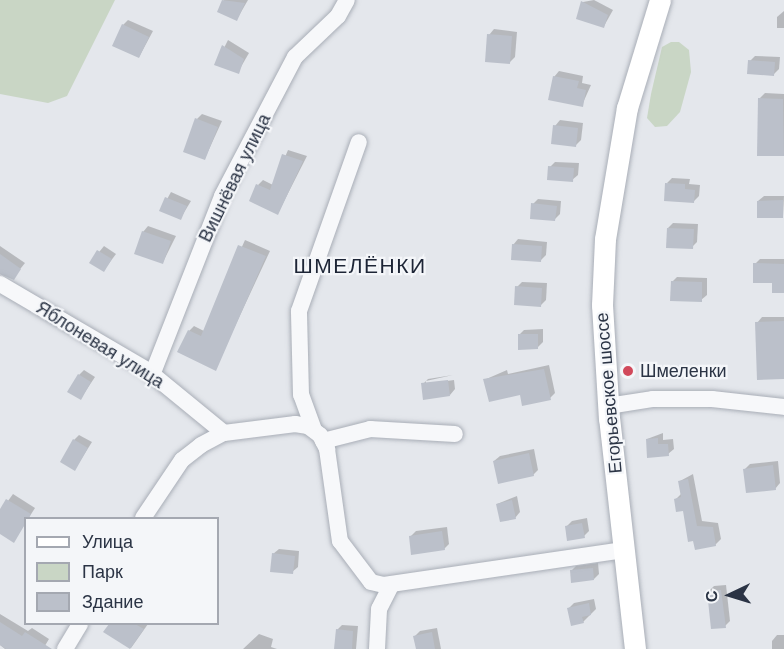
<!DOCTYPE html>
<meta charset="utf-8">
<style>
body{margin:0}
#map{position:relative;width:784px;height:649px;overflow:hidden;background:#e4e7ec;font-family:Arial,sans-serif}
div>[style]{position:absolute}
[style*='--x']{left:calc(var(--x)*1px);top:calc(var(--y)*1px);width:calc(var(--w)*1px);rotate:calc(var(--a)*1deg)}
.green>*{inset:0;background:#c9d6c5}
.shadow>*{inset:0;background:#0003}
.building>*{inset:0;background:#bbc0ca}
.roads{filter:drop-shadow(0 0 2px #a9aeb7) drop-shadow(0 0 2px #a9aeb7)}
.minor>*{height:16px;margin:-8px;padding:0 8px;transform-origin:8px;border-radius:8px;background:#f7f8fa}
.major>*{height:21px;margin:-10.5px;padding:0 10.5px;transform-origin:10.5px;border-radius:10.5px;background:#fff}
.dots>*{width:16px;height:16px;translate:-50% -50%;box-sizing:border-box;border:3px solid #f4f6f9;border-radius:50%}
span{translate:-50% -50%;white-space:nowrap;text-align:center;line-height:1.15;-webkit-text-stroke:4.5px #f4f6f9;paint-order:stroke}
.street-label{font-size:18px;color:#2b3445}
.poi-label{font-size:18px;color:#2b3445}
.left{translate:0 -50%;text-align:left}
.quarter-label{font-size:21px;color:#1d2536;letter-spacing:1.5px}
.legend{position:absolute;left:24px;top:517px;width:195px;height:108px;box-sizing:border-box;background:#f4f6f9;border:2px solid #a4a8b1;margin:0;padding:8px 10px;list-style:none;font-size:18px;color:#2b3445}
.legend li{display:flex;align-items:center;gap:12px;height:30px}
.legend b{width:30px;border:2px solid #a4a8b1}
.north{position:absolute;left:700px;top:565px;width:60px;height:60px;-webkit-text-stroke:4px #f4f6f9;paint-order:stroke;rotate:266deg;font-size:16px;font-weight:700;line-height:24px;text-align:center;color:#2b3445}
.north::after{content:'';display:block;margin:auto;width:21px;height:27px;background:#2b3445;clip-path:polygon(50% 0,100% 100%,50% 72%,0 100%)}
</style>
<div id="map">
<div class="green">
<i style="clip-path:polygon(0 0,115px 0,67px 96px,48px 103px,0 94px)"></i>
<i style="clip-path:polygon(671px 42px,679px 42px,689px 50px,691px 72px,680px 112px,667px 126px,655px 127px,647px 118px,651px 94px,662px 47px)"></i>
</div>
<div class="shadow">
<i style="clip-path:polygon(224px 0,248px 0,237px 19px,219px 11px)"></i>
<i style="clip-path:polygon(594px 0,613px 10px,604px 26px,577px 18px,583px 2px)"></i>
<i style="clip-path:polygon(784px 11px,784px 28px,777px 28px,777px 17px)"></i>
<i style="clip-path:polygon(128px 20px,153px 31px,139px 57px,123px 25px)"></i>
<i style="clip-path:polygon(494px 29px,517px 32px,515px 57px,509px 63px,489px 35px)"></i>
<i style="clip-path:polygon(228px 40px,249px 53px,238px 72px,216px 64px)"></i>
<i style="clip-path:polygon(755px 56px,780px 57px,779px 69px,774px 74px,750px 61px)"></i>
<i style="clip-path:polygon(559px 71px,583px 76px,582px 83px,591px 85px,582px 105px,554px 77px)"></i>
<i style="clip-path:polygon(765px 93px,784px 94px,784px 155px,758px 154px,759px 99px)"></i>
<i style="clip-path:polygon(202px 114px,222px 121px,205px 158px,197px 119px)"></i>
<i style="clip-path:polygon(560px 120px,583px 123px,581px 140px,576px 145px,555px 126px)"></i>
<i style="clip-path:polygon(288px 150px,307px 156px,278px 213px,258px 185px,263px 180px,273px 185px)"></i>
<i style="clip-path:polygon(555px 162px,579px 163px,578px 175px,572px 180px,550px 167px)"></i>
<i style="clip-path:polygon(672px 178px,690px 179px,689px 184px,700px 185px,699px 196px,694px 201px,667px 183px)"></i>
<i style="clip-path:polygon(171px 192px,191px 201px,180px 219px,161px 210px)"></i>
<i style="clip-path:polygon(764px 196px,784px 196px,783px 216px,758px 201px)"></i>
<i style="clip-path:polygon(538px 199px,561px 201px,560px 214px,554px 220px,533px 204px)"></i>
<i style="clip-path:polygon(673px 223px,698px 224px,697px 242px,692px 247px,668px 228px)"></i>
<i style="clip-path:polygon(148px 226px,176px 236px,163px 262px,143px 232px)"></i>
<i style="clip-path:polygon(518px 239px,547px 242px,546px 255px,540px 261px,513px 245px)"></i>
<i style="clip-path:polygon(245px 240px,270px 251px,215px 369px,189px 331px,194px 326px,204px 331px)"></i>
<i style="clip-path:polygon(0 246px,25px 263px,13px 278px,0 274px)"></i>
<i style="clip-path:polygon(104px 246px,116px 254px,104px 270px,91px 262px)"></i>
<i style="clip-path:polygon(760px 259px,784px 259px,784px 292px,755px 264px)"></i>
<i style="clip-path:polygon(677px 277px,707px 278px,707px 295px,701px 300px,672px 282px)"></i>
<i style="clip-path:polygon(522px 282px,547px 283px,546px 300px,541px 305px,517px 287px)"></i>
<i style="clip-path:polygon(762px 317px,784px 317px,784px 377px,757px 323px)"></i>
<i style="clip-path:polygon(543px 329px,543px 342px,537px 348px,519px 335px,524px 330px)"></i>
<i style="clip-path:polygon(549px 365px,555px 393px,550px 398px,484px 380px,507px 370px,508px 374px)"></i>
<i style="clip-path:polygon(84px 370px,95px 377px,81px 398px,79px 375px)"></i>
<i style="clip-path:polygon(453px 375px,426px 381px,426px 384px,454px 380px,455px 389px,450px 395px,423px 384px,428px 379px)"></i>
<i style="clip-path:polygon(663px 433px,663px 440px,673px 439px,674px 449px,668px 454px,647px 439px)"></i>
<i style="clip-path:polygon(79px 435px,92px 442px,75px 469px,74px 440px)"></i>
<i style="clip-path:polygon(534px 449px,538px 470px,533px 475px,494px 461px,500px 456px)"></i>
<i style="clip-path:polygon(778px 461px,780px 483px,775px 489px,745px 469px,750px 464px)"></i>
<i style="clip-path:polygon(693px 474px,702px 521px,718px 523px,721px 539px,715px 545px,696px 548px,684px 509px,676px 499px,682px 493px,680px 481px)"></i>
<i style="clip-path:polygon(13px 494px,35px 508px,14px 541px,0 533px,0 512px)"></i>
<i style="clip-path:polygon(517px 496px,520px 512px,515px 518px,497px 504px)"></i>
<i style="clip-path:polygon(587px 518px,589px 531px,584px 536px,567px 526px,572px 521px)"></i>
<i style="clip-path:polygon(447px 527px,449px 544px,444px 549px,411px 536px,416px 531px)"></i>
<i style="clip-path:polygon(279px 549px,299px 551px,298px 567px,292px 572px,273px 554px)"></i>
<i style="clip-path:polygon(598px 563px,599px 574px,594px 579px,571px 571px,576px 566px)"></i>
<i style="clip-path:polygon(726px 585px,730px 621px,725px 626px,708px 592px,714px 586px)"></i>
<i style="clip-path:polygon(594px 599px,596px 609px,583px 622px,569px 608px,574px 603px)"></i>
<i style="clip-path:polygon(0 614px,28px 631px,32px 628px,49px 639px,43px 649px,5px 649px,0 645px)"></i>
<i style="clip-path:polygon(110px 624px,148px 624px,131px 648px,105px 632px)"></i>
<i style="clip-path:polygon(342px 625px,358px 626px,356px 649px,335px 649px,337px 630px)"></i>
<i style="clip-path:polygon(437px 628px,441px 649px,417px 649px,415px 636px,420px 631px)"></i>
<i style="clip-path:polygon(259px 634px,273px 639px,271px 647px,277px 649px,243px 649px)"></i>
<i style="clip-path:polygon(777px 635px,784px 635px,784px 649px,772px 649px,772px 641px)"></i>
</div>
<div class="building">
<i style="clip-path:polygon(222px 0,245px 3px,237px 21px,217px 12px)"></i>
<i style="clip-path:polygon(581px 1px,608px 15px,604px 28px,576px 19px)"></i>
<i style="clip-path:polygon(122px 24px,149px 37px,139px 58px,112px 46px)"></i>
<i style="clip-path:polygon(487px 34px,512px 36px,510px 64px,485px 62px)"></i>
<i style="clip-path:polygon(222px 45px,244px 59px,239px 74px,214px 65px)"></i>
<i style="clip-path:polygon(748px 60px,775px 62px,774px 76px,747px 74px)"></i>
<i style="clip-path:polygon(553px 76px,579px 81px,577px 88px,586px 90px,583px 107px,548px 100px)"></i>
<i style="clip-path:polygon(758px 98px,783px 99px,784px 156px,757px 156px)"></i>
<i style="clip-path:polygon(195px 118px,218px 127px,205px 160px,183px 152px)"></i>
<i style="clip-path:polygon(553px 125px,578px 128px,576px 147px,551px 144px)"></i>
<i style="clip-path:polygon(282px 154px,303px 161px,278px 215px,249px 201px,256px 184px,270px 190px)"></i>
<i style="clip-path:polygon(548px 166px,574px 168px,573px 182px,547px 180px)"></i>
<i style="clip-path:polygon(665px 183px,685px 184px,685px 189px,695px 190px,694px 203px,664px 201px)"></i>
<i style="clip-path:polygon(165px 197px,187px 206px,181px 220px,159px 211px)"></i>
<i style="clip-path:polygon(783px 200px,783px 218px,757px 218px,757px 201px)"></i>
<i style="clip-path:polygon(531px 203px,557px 206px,555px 221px,530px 219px)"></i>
<i style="clip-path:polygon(667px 228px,694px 229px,693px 249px,666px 248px)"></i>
<i style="clip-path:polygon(142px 231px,171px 241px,163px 264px,134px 254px)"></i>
<i style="clip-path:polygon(512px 244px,542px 246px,541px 262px,511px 260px)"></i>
<i style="clip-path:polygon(238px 245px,266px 256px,216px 371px,177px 352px,188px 330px,201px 336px)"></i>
<i style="clip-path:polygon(97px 250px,112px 259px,104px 272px,89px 263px)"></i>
<i style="clip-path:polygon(0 254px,21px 269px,14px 280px,0 274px)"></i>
<i style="clip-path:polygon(753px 263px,784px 264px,784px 293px,772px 293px,772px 283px,753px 283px)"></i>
<i style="clip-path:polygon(671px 281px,702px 282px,702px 302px,670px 301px)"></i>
<i style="clip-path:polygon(515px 286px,542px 288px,541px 307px,514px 305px)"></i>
<i style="clip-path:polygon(784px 321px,784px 379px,757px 380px,755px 322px)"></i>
<i style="clip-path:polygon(518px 334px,538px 334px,538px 349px,518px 350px)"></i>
<i style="clip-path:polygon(544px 369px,551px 400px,522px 406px,520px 395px,489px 402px,483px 379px)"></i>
<i style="clip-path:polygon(78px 374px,91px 382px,81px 400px,67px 392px)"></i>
<i style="clip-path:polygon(448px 380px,450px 396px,423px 400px,421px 383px)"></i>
<i style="clip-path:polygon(658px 438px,658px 444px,668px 444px,669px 456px,647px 458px,646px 439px)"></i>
<i style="clip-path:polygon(73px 439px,88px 448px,75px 471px,60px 462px)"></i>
<i style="clip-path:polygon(529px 453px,534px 476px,498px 484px,493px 461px)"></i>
<i style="clip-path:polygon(773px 465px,776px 490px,746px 493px,743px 469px)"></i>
<i style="clip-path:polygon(688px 479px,697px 526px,713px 527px,716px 546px,695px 550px,693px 541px,688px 542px,683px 511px,676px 512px,674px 499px,681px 497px,678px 481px)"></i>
<i style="clip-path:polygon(6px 499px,31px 514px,14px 543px,0 534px,0 509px)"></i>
<i style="clip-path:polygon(512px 500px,516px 519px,500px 522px,496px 504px)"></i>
<i style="clip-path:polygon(582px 523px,585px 538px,567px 541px,565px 526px)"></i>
<i style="clip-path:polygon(442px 531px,445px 550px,411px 555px,409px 536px)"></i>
<i style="clip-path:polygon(272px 553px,295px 556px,293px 574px,270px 572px)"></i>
<i style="clip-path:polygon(593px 568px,594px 580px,571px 583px,570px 570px)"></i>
<i style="clip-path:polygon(721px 590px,726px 628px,711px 629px,707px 591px)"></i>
<i style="clip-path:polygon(589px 603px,591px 615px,582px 617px,584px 623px,571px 626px,567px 608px)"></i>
<i style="clip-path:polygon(0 622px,22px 636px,25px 632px,52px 649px,6px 649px,0 645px)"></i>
<i style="clip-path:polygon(109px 624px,135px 624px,144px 629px,130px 649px,103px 632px)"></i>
<i style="clip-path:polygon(336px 629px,353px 631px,352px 649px,334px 649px)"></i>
<i style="clip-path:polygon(432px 632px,435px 649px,416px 649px,413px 636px)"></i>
</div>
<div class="roads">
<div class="minor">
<i style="--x:0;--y:284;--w:170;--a:30.3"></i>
<i style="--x:147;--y:370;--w:99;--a:39.3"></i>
<i style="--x:152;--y:375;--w:192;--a:-68.6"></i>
<i style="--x:222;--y:196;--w:157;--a:-62.3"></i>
<i style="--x:295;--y:57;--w:59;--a:-43.6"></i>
<i style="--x:338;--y:16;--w:18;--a:-61"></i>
<i style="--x:608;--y:406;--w:46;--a:-8.8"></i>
<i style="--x:653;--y:399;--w:59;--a:0"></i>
<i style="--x:712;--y:399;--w:72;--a:6.3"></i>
<i style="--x:314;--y:430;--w:37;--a:-110"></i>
<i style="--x:301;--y:395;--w:84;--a:-91.4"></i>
<i style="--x:299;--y:311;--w:179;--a:-70.5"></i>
<i style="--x:323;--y:441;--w:49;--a:-14.3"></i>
<i style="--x:370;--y:429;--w:85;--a:3.4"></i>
<i style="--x:143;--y:518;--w:70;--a:-56.1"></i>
<i style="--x:182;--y:460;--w:24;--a:-38"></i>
<i style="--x:201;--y:445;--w:26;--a:-28"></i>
<i style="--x:224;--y:433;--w:72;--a:-7.2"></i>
<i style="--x:295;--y:424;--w:13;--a:9"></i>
<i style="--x:308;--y:426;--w:15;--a:37"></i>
<i style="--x:320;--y:435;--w:16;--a:63"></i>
<i style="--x:327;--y:449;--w:93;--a:82"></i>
<i style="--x:340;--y:541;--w:51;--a:52.9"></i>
<i style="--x:371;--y:582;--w:13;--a:13"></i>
<i style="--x:384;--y:585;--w:244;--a:-8.3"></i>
<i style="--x:65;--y:649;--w:29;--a:-59"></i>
<i style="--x:377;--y:649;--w:40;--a:-87.1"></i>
<i style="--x:379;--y:609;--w:28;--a:-63"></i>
</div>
<div class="major">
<i style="--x:635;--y:649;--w:231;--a:-96.4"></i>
<i style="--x:609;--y:419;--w:114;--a:-93.5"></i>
<i style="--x:602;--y:305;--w:66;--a:-87.4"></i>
<i style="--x:605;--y:239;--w:133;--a:-80.5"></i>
<i style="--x:627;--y:108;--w:113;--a:-73"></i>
</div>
</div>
<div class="dots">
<i style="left:628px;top:371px;background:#d1495b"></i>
</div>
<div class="street-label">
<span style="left:235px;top:178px;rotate:-64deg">Вишнёвая улица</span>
<span style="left:100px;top:345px;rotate:32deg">Яблоневая улица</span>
<span style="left:609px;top:393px;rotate:-95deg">Егорьевское шоссе</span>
</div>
<div class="poi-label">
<span class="left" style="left:640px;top:371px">Шмеленки</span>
</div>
<div class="quarter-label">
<span style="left:360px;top:266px">ШМЕЛЁНКИ</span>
</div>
<ul class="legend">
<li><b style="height:8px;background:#fff"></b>Улица</li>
<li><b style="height:16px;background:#c9d6c5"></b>Парк</li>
<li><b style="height:16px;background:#bbc0ca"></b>Здание</li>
</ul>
<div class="north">С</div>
</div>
